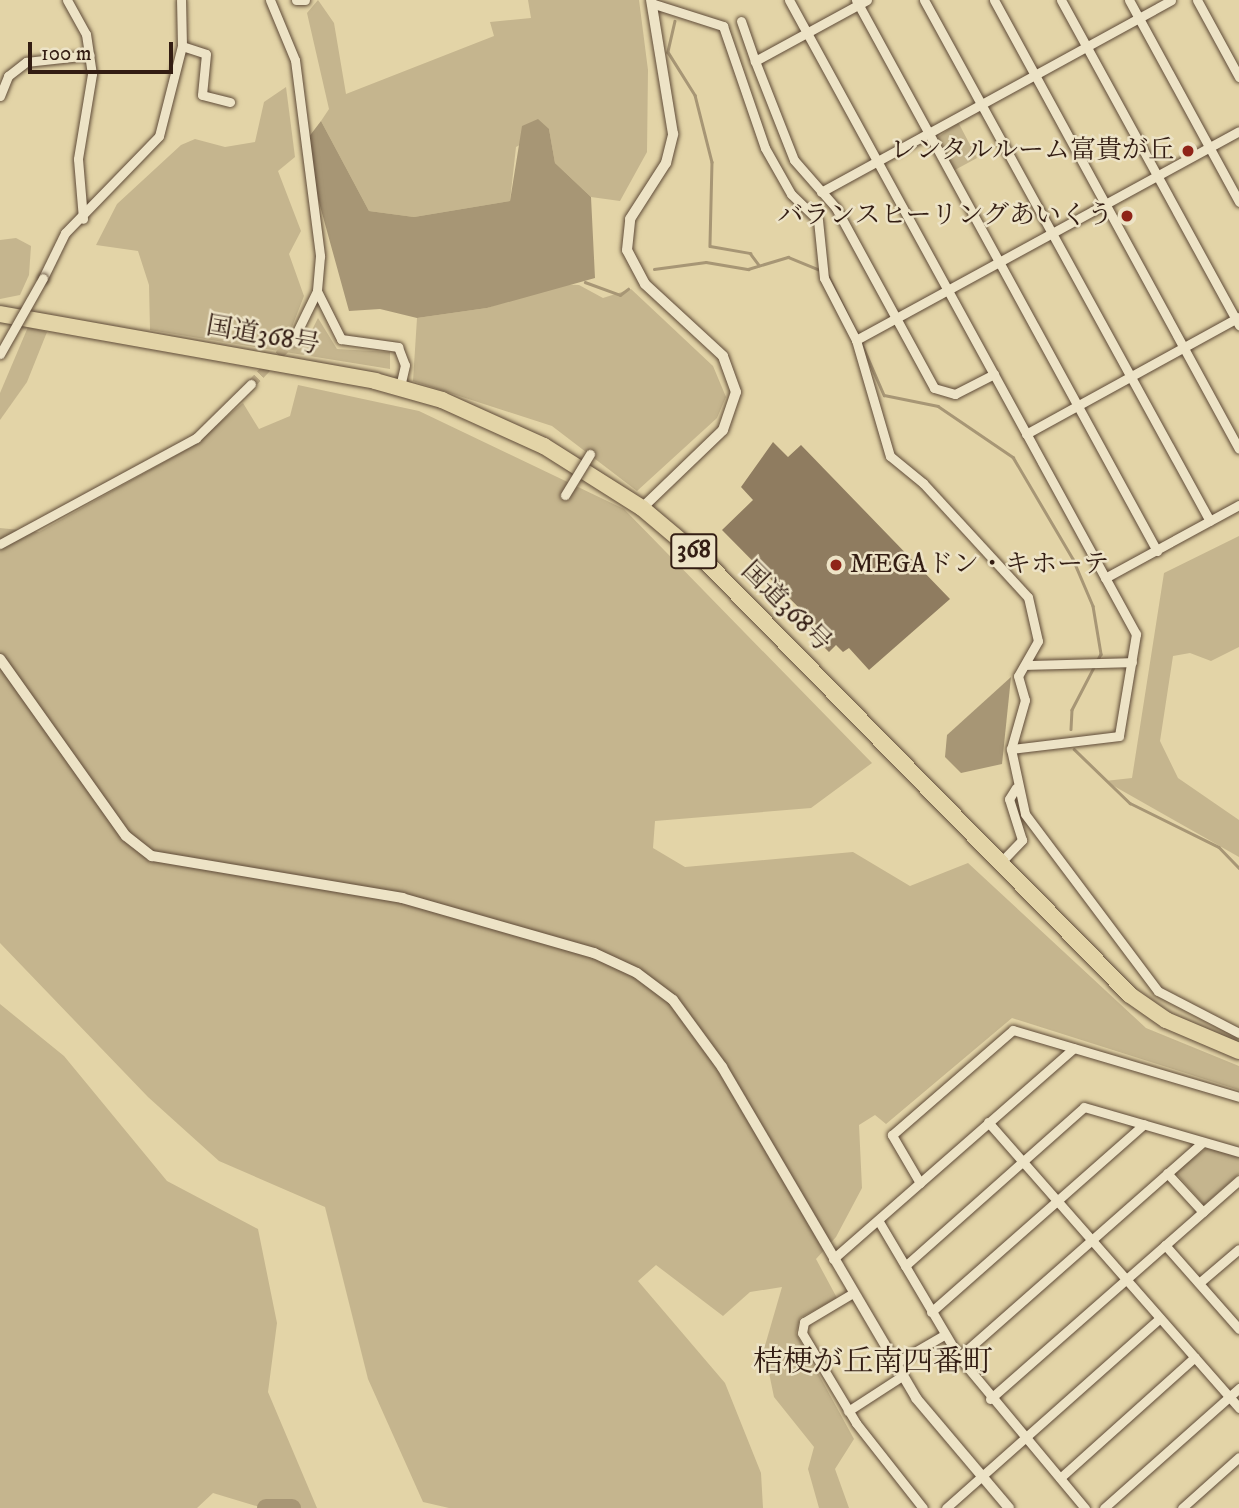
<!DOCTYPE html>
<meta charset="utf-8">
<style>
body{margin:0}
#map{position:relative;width:1239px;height:1508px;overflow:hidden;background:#e3d4a7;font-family:"IM FELL DW Pica","Noto Serif JP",serif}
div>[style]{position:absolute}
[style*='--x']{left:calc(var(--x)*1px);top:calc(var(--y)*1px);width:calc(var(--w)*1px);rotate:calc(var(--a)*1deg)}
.green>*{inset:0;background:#c5b58e}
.water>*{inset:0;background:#a79675}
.stream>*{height:2.5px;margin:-1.25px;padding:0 1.25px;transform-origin:1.25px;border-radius:1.25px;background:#a79675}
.river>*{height:18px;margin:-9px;padding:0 9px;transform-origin:9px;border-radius:9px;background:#a79675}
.building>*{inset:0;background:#8f7c60}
.minor-tunnel>*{height:9px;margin-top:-4.5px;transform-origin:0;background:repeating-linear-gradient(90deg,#c0af89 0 9px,transparent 0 13.5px)}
.roads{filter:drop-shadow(0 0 2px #5f4b38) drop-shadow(0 0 2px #5f4b38)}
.minor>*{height:9px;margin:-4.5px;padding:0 4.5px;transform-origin:4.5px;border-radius:4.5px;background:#ede3c6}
.tertiary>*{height:10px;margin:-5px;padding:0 5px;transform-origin:5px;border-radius:5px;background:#ede3c6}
.trunk>*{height:16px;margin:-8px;padding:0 8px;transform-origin:8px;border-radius:8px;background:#e3d4a7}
.bridges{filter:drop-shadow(0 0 2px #5f4b38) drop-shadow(0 0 2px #5f4b38)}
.minor-bridge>*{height:9px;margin:-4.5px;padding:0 4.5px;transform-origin:4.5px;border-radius:4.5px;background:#ede3c6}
.dots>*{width:19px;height:19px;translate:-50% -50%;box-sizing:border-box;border:4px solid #ede3c6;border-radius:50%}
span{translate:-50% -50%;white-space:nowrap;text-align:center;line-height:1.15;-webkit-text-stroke:5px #ede3c6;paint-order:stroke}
.shield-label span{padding:2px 5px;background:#ede3c6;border:2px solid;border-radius:5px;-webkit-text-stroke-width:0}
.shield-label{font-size:24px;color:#331d13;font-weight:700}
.poi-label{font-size:26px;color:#331d13}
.right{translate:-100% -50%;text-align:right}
.left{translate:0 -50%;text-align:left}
.street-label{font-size:26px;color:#331d13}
.quarter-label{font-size:30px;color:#331d13}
.scale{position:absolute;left:28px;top:42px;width:145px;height:32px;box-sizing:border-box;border:4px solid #331d13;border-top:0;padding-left:9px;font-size:21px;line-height:24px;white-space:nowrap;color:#331d13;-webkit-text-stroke:5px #ede3c6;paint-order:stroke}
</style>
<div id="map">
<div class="green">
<i style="clip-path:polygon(318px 0,334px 23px,346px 94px,494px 36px,490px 22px,531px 18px,528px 0,639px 0,648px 70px,647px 152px,620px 201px,591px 197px,555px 163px,549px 129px,516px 147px,510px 201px,414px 217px,369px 211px,321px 121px,329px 109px,307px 13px)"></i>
<i style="clip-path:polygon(286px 87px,295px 157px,278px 171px,301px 231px,289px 254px,304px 296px,290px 332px,307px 340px,318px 318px,337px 349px,390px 352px,390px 369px,150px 330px,149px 285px,138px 251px,96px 245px,117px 204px,181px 145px,195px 139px,225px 147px,255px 142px,264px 102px)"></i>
<i style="clip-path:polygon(958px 122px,977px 158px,953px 171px,936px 139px)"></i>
<i style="clip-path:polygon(16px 238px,31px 246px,29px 275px,20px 295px,0 299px,0 240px)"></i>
<i style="clip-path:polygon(557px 284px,579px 285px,603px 298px,631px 289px,713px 366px,726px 397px,717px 418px,637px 491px,552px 426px,413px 381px,417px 318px,487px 308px)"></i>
<i style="clip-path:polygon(28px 327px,47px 332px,27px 382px,0 420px,0 393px)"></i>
<i style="clip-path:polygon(298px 385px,419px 411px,624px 509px,872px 763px,811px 808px,655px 821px,653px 848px,685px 867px,853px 852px,910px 886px,968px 863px,1146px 1028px,1239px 1066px,1239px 1090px,1012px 1018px,886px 1124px,875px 1115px,859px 1125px,862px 1188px,836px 1237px,816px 1259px,837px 1298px,800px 1318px,796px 1333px,854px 1439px,835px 1469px,849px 1508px,819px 1508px,808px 1469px,814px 1447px,774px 1397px,764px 1349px,782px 1287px,750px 1292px,723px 1316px,656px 1265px,638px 1281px,725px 1383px,761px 1473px,763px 1508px,449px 1508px,423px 1502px,368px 1379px,325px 1207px,219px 1161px,148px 1097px,0 943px,0 528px,39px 532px,189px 448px,243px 403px,259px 429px,290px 416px)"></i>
<i style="clip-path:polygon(1239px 536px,1239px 647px,1211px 661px,1190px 653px,1173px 656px,1160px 741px,1178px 778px,1239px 820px,1239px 857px,1105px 781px,1132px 778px,1164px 573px)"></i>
<i style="clip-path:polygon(0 1004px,64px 1056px,167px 1181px,258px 1229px,277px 1323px,268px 1392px,317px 1508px,263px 1508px,213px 1493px,197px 1508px,0 1508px)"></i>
<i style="clip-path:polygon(1207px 1148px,1239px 1157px,1239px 1174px,1204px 1205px,1175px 1172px)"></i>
</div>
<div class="water">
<i style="clip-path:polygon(538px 119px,549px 129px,555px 163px,591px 197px,595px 278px,487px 308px,417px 318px,380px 309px,349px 311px,314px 184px,308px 138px,321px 121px,369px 211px,414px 217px,510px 201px,522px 126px)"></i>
<i style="clip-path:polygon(1011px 677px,1002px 764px,961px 773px,945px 757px,947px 735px)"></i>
</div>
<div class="stream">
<i style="--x:675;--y:21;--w:32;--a:103"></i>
<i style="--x:668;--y:52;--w:51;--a:57.9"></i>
<i style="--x:695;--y:95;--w:69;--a:75.8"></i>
<i style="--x:712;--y:162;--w:84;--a:91.4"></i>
<i style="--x:710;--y:246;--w:41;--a:9.9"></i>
<i style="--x:750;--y:253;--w:15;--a:53"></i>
<i style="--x:654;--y:269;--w:52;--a:-7.7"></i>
<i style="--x:706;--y:262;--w:43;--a:9.5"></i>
<i style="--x:748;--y:269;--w:42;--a:-16.7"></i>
<i style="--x:788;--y:257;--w:35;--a:22"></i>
<i style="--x:827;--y:273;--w:70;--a:63.8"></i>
<i style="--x:585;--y:282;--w:37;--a:20"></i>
<i style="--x:620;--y:295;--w:10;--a:-37"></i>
<i style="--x:861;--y:342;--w:58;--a:66.5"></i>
<i style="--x:884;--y:395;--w:55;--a:11.5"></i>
<i style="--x:938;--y:406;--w:91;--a:34.2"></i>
<i style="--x:1013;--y:457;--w:118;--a:59.5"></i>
<i style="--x:1073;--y:559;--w:51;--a:66.9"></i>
<i style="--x:1093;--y:606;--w:49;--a:80.5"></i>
<i style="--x:1101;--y:654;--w:63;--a:117.4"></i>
<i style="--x:1072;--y:710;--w:19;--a:93"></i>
<i style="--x:1074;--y:749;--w:78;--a:44"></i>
<i style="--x:1130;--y:803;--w:99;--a:26.3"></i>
<i style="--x:1219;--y:847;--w:29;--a:46"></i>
</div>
<div class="river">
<i style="--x:266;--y:1508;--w:26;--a:0"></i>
</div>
<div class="building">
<i style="clip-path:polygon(773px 442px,788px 457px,801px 445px,950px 599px,869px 670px,849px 648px,843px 652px,836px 645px,829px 652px,815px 638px,822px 631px,722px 530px,753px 500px,741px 487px)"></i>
</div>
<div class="minor-tunnel">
<i style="--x:251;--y:384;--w:61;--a:-46.3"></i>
</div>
<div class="roads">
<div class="minor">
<i style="--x:67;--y:0;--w:39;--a:61"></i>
<i style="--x:86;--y:34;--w:40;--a:81.5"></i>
<i style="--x:92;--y:74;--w:86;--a:99.4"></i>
<i style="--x:78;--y:159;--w:60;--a:85.2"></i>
<i style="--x:270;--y:0;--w:65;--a:67.4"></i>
<i style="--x:295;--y:60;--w:198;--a:82.7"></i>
<i style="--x:320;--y:256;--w:35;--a:95"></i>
<i style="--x:317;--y:291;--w:55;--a:116.1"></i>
<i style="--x:296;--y:0;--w:9;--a:0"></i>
<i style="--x:789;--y:0;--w:723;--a:61.31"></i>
<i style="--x:1136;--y:634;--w:103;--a:99.5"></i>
<i style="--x:1119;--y:736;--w:109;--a:173.1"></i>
<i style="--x:856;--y:0;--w:628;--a:61.35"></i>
<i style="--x:867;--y:0;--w:128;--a:151.4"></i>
<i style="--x:755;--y:61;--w:106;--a:68.5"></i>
<i style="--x:794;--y:160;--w:64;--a:48.8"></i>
<i style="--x:836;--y:208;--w:205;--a:61.4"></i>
<i style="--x:934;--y:388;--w:22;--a:16"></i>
<i style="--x:955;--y:394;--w:44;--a:-27.1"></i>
<i style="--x:924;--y:0;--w:594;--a:61.24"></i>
<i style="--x:994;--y:0;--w:511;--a:61.38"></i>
<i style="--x:1061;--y:0;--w:371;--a:61.3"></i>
<i style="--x:1129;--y:0;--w:230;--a:61.4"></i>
<i style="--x:1197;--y:0;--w:88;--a:61.4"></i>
<i style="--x:651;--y:3;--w:76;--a:17.7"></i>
<i style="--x:723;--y:26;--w:129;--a:71"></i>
<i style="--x:765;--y:148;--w:53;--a:60.5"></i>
<i style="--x:791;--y:194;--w:37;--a:44"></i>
<i style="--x:818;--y:220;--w:58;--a:84.1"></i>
<i style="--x:824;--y:278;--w:70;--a:62.7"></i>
<i style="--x:856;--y:340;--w:121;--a:73.7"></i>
<i style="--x:890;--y:456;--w:43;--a:39.3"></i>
<i style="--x:923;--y:483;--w:155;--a:47.4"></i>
<i style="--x:1028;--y:597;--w:45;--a:77.2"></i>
<i style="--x:1038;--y:641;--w:40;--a:119.7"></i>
<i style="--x:1018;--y:676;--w:25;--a:74"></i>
<i style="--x:1025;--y:700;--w:51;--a:105.9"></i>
<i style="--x:1011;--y:749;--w:66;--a:77.8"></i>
<i style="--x:1025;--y:814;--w:221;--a:53.1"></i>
<i style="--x:1158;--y:991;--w:91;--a:27.4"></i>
<i style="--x:741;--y:21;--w:42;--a:70.7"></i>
<i style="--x:182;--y:46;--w:25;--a:18"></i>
<i style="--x:206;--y:54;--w:41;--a:95.6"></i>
<i style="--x:202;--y:95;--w:29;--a:14"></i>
<i style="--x:0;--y:96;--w:22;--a:-68"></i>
<i style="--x:8;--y:76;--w:23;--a:-38"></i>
<i style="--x:26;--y:62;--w:64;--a:-6.2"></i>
<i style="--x:821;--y:192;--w:399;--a:-28.7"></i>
<i style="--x:43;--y:278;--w:50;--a:-63.9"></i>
<i style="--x:65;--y:233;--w:135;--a:-45.9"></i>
<i style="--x:159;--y:136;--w:93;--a:-75.7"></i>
<i style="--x:182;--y:46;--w:46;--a:-91.2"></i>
<i style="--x:317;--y:291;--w:54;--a:63.4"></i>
<i style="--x:341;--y:339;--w:58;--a:8"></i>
<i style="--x:398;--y:347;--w:19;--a:69"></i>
<i style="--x:405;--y:365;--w:23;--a:103"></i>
<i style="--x:856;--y:340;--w:436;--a:-28.6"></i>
<i style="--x:1026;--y:434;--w:243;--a:-28.8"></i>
<i style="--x:0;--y:544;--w:223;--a:-28.4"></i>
<i style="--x:196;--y:438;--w:77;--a:-44.5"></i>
<i style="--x:1105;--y:578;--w:153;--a:-28.6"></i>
<i style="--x:1027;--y:665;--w:105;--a:-1.6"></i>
<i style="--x:1000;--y:863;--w:32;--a:-46"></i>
<i style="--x:1022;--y:840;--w:43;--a:-107.6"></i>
<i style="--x:1009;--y:799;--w:13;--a:-58"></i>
<i style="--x:988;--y:1122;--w:381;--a:48.7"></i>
<i style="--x:1167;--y:1173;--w:53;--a:47.3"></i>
<i style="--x:920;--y:1183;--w:56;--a:-120.3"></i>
<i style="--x:892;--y:1135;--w:160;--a:-41"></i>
<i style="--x:1013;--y:1030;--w:236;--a:16.5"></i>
<i style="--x:878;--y:1220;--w:159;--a:59.4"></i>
<i style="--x:959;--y:1357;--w:197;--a:50.2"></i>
<i style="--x:1165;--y:1245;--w:112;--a:48.6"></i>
<i style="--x:833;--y:1259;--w:320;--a:-41.2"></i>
<i style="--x:905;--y:1266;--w:239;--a:-41.6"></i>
<i style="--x:1084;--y:1107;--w:161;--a:16.2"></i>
<i style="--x:1199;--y:1283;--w:52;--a:-40.4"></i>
<i style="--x:853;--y:1293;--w:57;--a:149.4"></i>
<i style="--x:804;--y:1322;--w:11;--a:100"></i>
<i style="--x:802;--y:1333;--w:105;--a:59"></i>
<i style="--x:856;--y:1423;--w:108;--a:51.8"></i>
<i style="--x:931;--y:1312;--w:284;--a:-41.4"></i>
<i style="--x:959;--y:1357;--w:325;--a:-41.4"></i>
<i style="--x:894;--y:1364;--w:58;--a:-30.1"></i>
<i style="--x:990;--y:1399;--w:332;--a:-41.3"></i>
<i style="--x:848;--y:1411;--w:64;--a:-32.9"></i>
<i style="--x:1060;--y:1478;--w:181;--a:-41.9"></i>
<i style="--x:946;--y:1508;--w:286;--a:-41.6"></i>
<i style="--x:1104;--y:1508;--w:181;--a:-41.6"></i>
<i style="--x:1182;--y:1508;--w:76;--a:-41.8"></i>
</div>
<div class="tertiary">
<i style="--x:642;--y:508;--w:112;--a:-43.9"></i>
<i style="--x:723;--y:430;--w:40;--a:-71.1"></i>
<i style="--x:736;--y:392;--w:38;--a:-110"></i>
<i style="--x:723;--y:356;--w:106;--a:-137.3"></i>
<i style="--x:645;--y:284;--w:38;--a:-118"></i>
<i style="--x:627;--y:250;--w:31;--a:-84"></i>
<i style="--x:630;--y:219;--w:67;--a:-57.3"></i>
<i style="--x:666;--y:163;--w:30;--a:-76"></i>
<i style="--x:673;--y:134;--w:136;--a:-99.3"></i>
<i style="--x:0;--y:659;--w:217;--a:54.6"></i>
<i style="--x:126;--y:836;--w:33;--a:38"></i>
<i style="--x:152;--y:856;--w:254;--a:9.5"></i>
<i style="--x:402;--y:898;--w:200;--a:16"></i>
<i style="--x:594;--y:953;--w:47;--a:24.9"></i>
<i style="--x:637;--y:973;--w:45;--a:36.9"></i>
<i style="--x:673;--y:1000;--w:83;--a:53.8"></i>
<i style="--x:722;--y:1067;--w:384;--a:59.6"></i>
<i style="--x:916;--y:1398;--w:144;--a:49.8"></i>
</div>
<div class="trunk">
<i style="--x:0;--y:314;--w:381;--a:10.1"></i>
<i style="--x:375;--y:381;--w:70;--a:15.8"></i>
<i style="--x:442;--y:400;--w:112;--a:24.3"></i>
<i style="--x:544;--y:446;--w:116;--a:32.3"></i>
<i style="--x:642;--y:508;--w:82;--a:40.1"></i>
<i style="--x:705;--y:561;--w:607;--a:45.6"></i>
<i style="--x:1130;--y:995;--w:44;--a:34.8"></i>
<i style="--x:1166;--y:1020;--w:79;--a:23"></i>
</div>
</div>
<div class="bridges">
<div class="minor-bridge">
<i style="--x:0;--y:354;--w:87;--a:-60.5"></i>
<i style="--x:565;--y:495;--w:48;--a:-58.6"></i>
</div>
</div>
<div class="dots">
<i style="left:1188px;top:151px;background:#8f2418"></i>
<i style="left:1127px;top:216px;background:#8f2418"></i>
<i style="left:836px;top:565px;background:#8f2418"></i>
</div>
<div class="shield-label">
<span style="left:694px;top:551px">368</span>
</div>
<div class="poi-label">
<span class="right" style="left:1174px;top:151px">レンタルルーム富貴が丘</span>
<span class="right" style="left:1113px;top:216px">バランスヒーリングあいくう</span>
<span class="left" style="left:850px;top:565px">MEGAドン・キホーテ</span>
</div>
<div class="street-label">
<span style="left:263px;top:336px;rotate:10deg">国道368号</span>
<span style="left:786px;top:607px;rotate:45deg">国道368号</span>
</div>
<div class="quarter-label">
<span style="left:873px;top:1363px">桔梗が丘南四番町</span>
</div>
<div class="scale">100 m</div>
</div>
